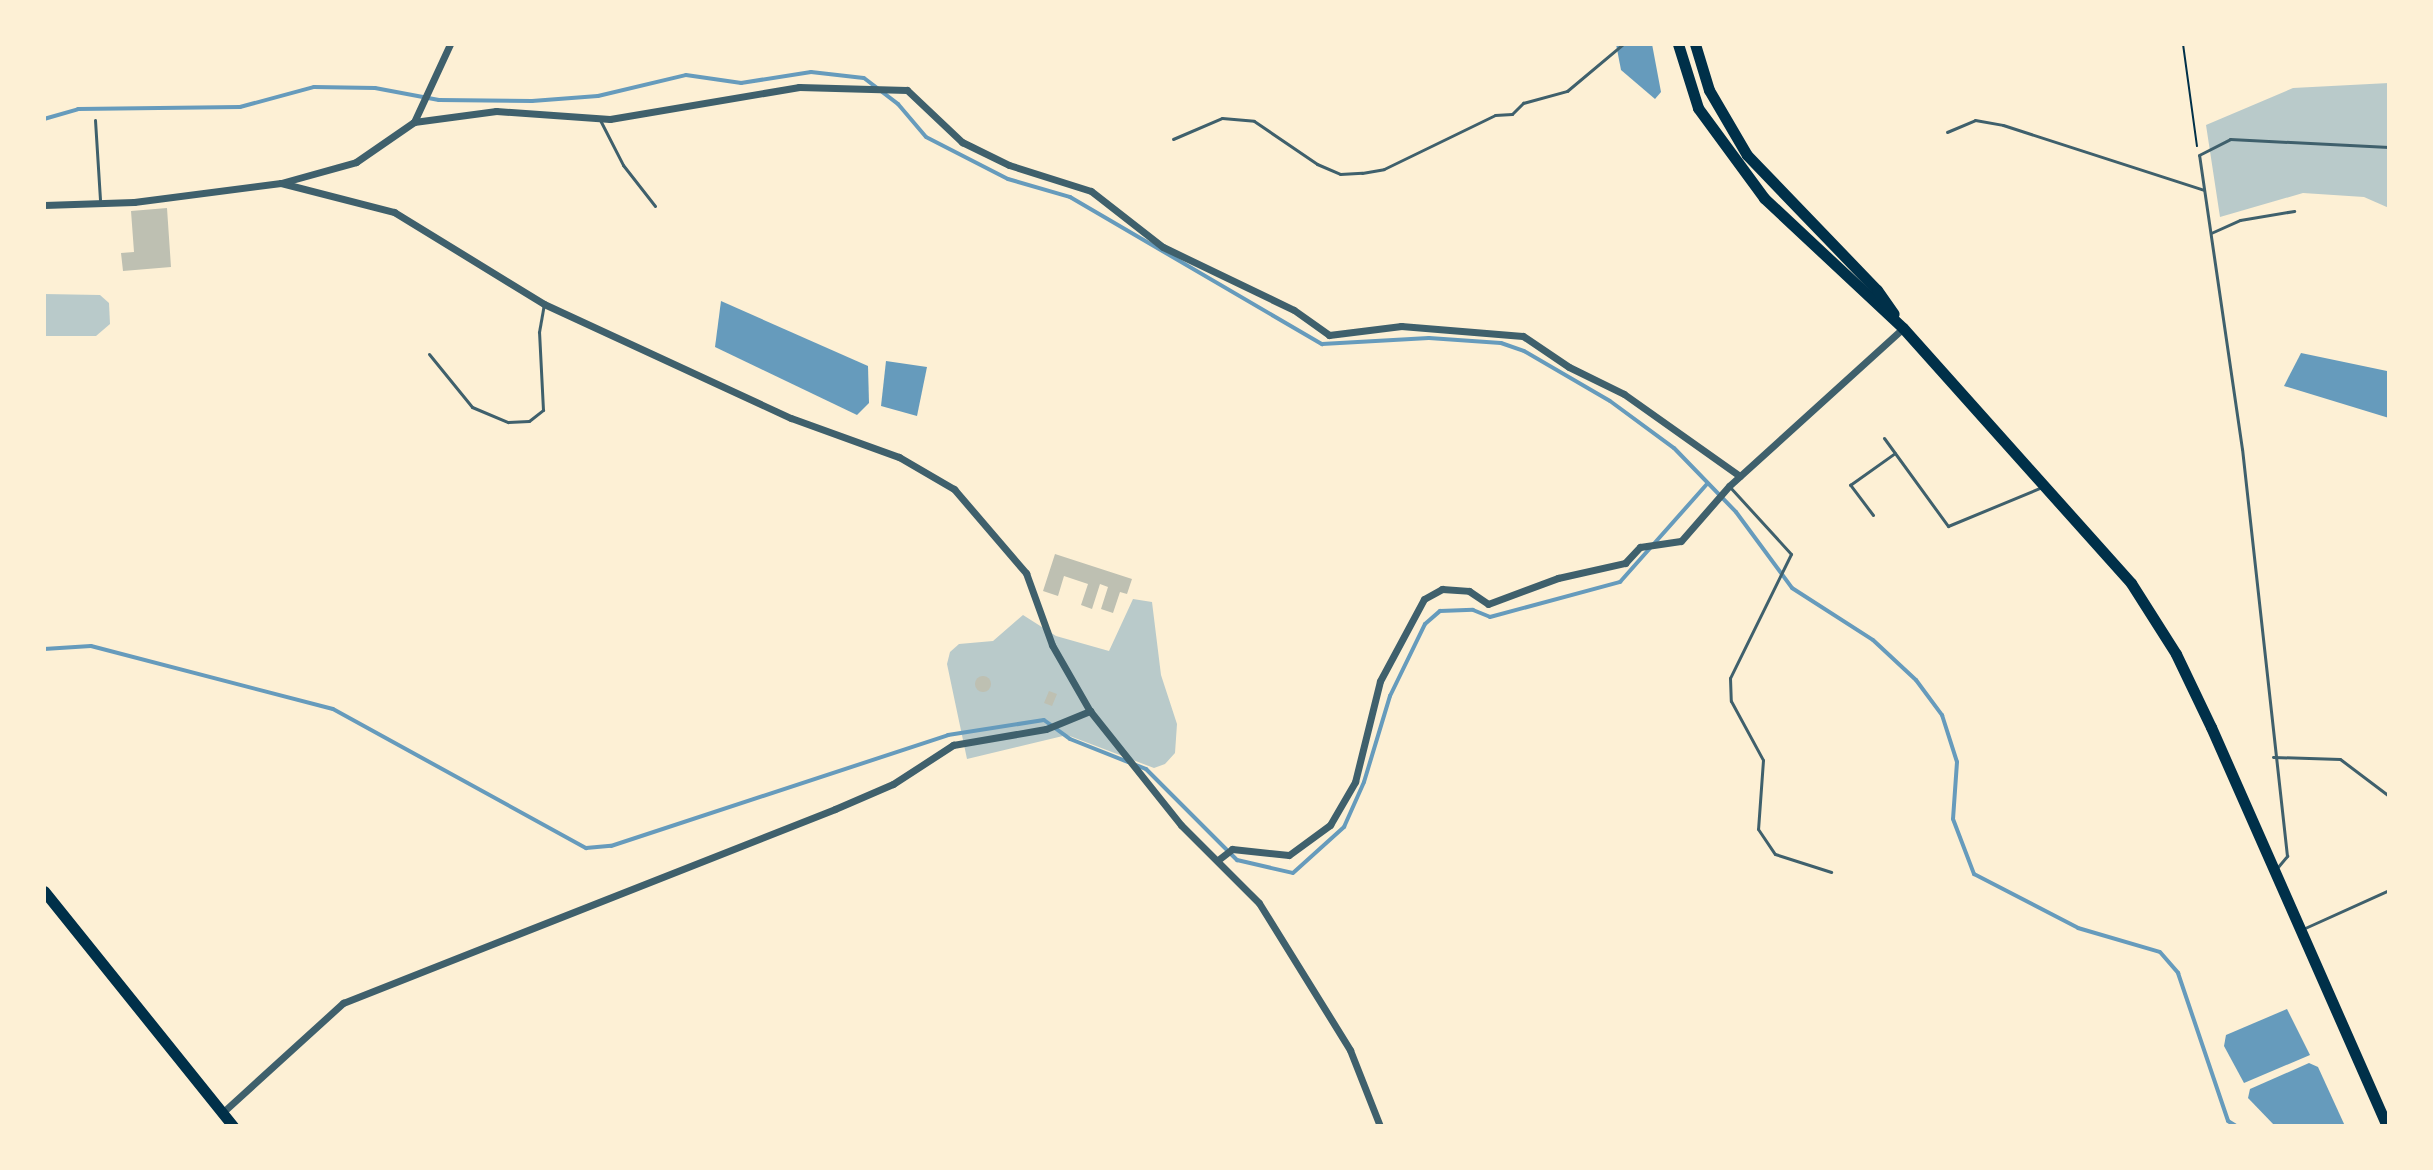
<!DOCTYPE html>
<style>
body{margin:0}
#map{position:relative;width:2433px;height:1170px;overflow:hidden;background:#fdf0d5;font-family:"Nunito Sans",sans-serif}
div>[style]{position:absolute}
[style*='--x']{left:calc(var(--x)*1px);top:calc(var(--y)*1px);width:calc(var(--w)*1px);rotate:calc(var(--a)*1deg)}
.green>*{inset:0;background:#b9caca}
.water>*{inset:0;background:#669bbc}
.stream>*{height:4px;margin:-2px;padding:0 2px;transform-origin:2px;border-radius:2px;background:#669bbc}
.building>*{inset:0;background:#bec0b2}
.round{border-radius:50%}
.path>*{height:2px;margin:-1px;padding:0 1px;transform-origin:1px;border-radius:1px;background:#003049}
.service>*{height:3px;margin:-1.5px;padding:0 1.5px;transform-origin:1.5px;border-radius:1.5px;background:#3f606c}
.minor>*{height:7px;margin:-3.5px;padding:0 3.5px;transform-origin:3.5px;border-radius:3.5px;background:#3f606c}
.primary>*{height:11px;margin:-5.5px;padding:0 5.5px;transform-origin:5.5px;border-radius:5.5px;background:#003049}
span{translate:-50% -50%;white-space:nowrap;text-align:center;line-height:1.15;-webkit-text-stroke:6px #fdf0d5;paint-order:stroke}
.frame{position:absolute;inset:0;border:46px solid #fdf0d5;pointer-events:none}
</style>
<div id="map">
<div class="green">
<i style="clip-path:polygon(2389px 83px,2389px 208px,2364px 197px,2303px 193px,2220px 217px,2206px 125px,2293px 88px)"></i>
<i style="clip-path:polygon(44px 294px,100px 295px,109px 303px,110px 324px,96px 336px,44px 336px)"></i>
<i style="clip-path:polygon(1133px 599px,1152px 602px,1161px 675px,1177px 724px,1175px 753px,1165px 764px,1154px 768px,1067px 735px,967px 759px,947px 664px,950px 652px,959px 644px,993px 641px,1023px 615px,1056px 636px,1109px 651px)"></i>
</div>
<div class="water">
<i style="clip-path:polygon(1616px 44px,1652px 44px,1661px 92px,1655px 99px,1621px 70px)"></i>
<i style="clip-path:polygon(721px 301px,868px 366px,869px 403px,857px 415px,715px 347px)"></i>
<i style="clip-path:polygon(2301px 353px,2387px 371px,2389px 418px,2284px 386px)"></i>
<i style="clip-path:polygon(886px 361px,927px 367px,917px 416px,881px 406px)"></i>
<i style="clip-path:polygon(2287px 1009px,2310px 1055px,2244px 1083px,2224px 1046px,2226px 1035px)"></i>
<i style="clip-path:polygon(2309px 1063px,2318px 1067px,2345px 1126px,2275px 1126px,2248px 1098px,2250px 1089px)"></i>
</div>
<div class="stream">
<i style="--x:44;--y:119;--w:35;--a:-16"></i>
<i style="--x:78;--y:109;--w:162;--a:-0.7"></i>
<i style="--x:240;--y:107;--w:77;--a:-15.1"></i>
<i style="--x:314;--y:87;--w:61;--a:0.9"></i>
<i style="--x:375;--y:88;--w:65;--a:10.6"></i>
<i style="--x:439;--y:100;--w:93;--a:0.6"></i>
<i style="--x:532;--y:101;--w:66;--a:-4.3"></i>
<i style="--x:598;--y:96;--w:90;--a:-13.4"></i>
<i style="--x:686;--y:75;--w:56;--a:8.3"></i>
<i style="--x:741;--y:83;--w:71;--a:-8.9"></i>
<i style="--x:811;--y:72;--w:53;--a:6.5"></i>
<i style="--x:864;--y:78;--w:43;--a:37.4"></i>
<i style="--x:898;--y:104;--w:43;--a:49.7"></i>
<i style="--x:926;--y:137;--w:92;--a:27.1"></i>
<i style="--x:1008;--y:179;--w:65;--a:16.2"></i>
<i style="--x:1070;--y:197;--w:292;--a:30.3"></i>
<i style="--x:1322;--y:344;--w:107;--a:-3.2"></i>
<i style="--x:1429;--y:338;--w:72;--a:4"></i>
<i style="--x:1501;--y:343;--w:24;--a:19"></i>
<i style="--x:1524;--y:351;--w:99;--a:30.2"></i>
<i style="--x:1610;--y:401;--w:79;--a:36.3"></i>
<i style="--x:1674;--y:448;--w:89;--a:45.9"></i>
<i style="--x:1736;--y:512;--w:94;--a:53.6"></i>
<i style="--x:1792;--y:588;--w:96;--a:32.7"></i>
<i style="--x:1873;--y:640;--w:59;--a:42.9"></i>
<i style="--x:1916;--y:680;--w:44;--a:53.4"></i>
<i style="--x:1942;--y:715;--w:49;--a:72.3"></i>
<i style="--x:1957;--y:762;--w:57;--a:94"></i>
<i style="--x:1953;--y:819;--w:59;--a:69.1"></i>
<i style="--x:1974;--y:874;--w:117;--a:27.4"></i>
<i style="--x:2078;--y:928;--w:85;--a:16.3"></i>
<i style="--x:2160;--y:952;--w:28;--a:49"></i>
<i style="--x:2178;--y:973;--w:156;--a:71.3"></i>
<i style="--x:2228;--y:1121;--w:9;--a:32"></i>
<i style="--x:44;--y:649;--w:47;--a:-3.7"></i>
<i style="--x:91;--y:646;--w:250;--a:14.6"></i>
<i style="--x:333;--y:709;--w:289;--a:28.8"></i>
<i style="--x:586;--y:848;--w:25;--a:-5"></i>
<i style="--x:611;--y:846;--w:355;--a:-18.2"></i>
<i style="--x:948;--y:735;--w:97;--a:-8.9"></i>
<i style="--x:1044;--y:720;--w:32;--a:36"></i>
<i style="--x:1070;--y:739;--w:62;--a:21.6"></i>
<i style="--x:1136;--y:765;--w:11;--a:22"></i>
<i style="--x:1146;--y:769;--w:129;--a:45"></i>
<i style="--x:1237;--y:860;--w:57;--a:13.1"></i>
<i style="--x:1293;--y:873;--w:69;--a:-42"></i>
<i style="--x:1344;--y:827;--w:49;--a:-66"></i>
<i style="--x:1364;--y:782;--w:90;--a:-73.2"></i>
<i style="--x:1390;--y:696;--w:80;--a:-64.1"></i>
<i style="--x:1425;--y:624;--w:20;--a:-41"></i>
<i style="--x:1440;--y:611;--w:33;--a:-2"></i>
<i style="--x:1473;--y:610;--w:18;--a:22"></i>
<i style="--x:1490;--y:617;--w:135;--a:-15.1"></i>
<i style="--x:1620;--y:582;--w:132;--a:-48.4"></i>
</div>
<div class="building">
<i style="clip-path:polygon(167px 208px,171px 267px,123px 271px,121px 253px,134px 252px,131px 211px)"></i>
<i style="clip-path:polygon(1055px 554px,1132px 579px,1127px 594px,1120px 592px,1113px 613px,1101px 609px,1108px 587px,1100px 584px,1092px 609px,1081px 605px,1088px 584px,1064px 576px,1058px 596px,1043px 591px)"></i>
<i class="round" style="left:975px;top:676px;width:16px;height:16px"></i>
<i style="clip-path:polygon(1049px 691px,1057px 694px,1052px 706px,1044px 703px)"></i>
</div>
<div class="path">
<i style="--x:2183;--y:44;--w:103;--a:82.2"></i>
</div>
<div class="service">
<i style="--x:599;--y:118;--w:53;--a:62.9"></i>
<i style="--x:623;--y:165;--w:52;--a:52"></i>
<i style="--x:95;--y:120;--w:80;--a:86.4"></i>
<i style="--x:1947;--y:132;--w:30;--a:-23"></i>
<i style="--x:1975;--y:120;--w:28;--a:10"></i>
<i style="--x:2003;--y:125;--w:211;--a:17.9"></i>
<i style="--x:1173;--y:139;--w:53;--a:-23.2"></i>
<i style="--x:1222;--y:118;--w:32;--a:5"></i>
<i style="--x:1254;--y:121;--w:76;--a:34.3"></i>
<i style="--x:1317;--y:164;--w:25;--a:23"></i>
<i style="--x:1340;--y:174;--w:22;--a:-3"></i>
<i style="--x:1362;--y:173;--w:22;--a:-10"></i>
<i style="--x:1384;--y:169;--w:123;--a:-25.9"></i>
<i style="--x:1495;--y:115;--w:17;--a:-3"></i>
<i style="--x:1512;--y:114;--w:16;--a:-45"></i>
<i style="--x:1523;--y:103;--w:46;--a:-15.3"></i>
<i style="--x:1567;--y:91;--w:73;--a:-40"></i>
<i style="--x:2211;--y:233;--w:32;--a:-24"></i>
<i style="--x:2240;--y:220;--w:55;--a:-9.5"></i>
<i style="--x:429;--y:354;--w:68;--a:50.9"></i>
<i style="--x:472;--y:407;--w:39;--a:23"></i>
<i style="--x:508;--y:422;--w:21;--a:-3"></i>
<i style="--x:529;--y:421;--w:18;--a:-38"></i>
<i style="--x:543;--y:410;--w:78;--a:-92.9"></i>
<i style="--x:539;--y:332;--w:28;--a:-80"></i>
<i style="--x:1884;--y:438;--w:109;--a:54"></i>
<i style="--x:1948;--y:526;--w:102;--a:-22.5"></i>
<i style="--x:1729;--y:486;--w:92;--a:47.6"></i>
<i style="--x:1791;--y:554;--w:138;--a:116.2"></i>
<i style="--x:1730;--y:678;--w:23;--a:88"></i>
<i style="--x:1731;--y:701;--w:67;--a:61.5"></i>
<i style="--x:1763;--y:760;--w:69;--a:94.1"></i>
<i style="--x:1758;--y:829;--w:30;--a:56"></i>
<i style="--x:1775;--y:854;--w:59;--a:17.8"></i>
<i style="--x:1873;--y:515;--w:38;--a:-127"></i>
<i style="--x:1850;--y:485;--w:55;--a:-35.4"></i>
<i style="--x:2273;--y:757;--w:67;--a:1.7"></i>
<i style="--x:2340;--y:759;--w:61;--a:37.1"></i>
<i style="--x:2277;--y:868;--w:16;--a:-50"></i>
<i style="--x:2287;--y:856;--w:409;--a:-96.3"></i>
<i style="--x:2242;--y:449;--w:297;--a:-98.3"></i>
<i style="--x:2199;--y:155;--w:35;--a:-27"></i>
<i style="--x:2230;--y:139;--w:159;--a:2.9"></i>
<i style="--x:2305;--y:928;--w:92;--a:-24.3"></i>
</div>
<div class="minor">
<i style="--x:414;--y:122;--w:83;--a:-7.6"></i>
<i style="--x:496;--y:111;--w:114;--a:4"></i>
<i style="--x:610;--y:119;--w:192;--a:-9.6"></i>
<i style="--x:799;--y:87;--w:108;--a:1.6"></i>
<i style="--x:907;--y:90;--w:76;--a:43.4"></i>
<i style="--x:962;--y:142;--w:52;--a:26.1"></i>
<i style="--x:1009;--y:165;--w:86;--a:17.6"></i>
<i style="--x:1091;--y:191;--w:91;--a:37.9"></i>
<i style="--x:1163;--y:247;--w:145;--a:25.7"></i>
<i style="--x:1294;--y:310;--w:43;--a:35.5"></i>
<i style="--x:1329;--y:335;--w:73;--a:-7.1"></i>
<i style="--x:1401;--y:326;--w:122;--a:4.7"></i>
<i style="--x:1523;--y:336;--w:55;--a:34"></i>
<i style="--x:1569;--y:367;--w:61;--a:26.1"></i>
<i style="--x:1624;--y:394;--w:142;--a:35.3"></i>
<i style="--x:281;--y:183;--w:117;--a:14.4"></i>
<i style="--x:394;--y:212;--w:176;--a:31.5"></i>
<i style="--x:544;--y:304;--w:272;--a:24.8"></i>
<i style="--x:791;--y:418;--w:115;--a:19.9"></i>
<i style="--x:899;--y:457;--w:64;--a:30.2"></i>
<i style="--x:954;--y:489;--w:111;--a:49.4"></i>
<i style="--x:1026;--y:573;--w:77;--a:70.1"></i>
<i style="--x:1052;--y:645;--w:76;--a:60.1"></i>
<i style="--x:1090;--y:711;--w:146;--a:51.4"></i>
<i style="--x:1181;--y:825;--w:110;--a:45"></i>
<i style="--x:1259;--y:903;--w:173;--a:58.2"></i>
<i style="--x:1350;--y:1050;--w:82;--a:68.5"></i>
<i style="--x:44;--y:205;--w:90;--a:-1.9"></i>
<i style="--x:134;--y:202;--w:148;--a:-7.4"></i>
<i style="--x:281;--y:183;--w:78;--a:-15.6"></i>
<i style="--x:356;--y:162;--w:70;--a:-34.6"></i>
<i style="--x:414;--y:122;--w:86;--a:-65.2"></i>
<i style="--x:1218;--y:860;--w:18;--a:-38"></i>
<i style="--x:1232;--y:849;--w:57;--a:6"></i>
<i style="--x:1289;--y:855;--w:51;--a:-36.2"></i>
<i style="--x:1330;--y:825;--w:50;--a:-59.8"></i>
<i style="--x:1355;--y:782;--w:104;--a:-76.1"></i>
<i style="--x:1380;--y:681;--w:93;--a:-61.8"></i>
<i style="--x:1424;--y:599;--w:21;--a:-29"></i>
<i style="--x:1442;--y:589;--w:27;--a:4"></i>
<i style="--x:1469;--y:591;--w:23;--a:34"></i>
<i style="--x:1488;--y:604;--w:75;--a:-20.4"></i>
<i style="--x:1558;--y:578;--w:69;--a:-12.6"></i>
<i style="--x:1625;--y:563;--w:22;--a:-47"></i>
<i style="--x:1640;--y:547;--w:41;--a:-8.3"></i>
<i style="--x:1681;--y:541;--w:73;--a:-48.9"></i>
<i style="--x:1729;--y:486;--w:235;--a:-42.2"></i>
<i style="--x:222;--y:1113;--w:164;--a:-42.3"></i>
<i style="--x:343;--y:1003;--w:529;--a:-21.52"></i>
<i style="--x:835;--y:809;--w:63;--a:-23.3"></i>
<i style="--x:893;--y:784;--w:72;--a:-33"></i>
<i style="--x:953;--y:745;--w:94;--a:-9.8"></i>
<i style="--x:1046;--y:729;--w:48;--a:-22.2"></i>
</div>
<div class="primary">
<i style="--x:1678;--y:44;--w:67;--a:72.6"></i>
<i style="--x:1698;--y:108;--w:112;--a:53.7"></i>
<i style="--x:1764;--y:198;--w:190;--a:43.1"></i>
<i style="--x:1903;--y:328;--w:342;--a:48.2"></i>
<i style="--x:2131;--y:583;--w:84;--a:57.6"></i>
<i style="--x:2176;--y:654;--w:81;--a:64.4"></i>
<i style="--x:2211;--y:727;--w:436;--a:66.2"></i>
<i style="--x:1695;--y:44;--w:48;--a:73.1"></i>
<i style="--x:1709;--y:90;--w:75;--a:59.7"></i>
<i style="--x:1747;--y:155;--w:187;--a:46.1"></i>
<i style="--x:1877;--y:290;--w:29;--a:55"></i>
<i style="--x:44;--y:891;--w:302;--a:51.2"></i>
</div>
<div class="frame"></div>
</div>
